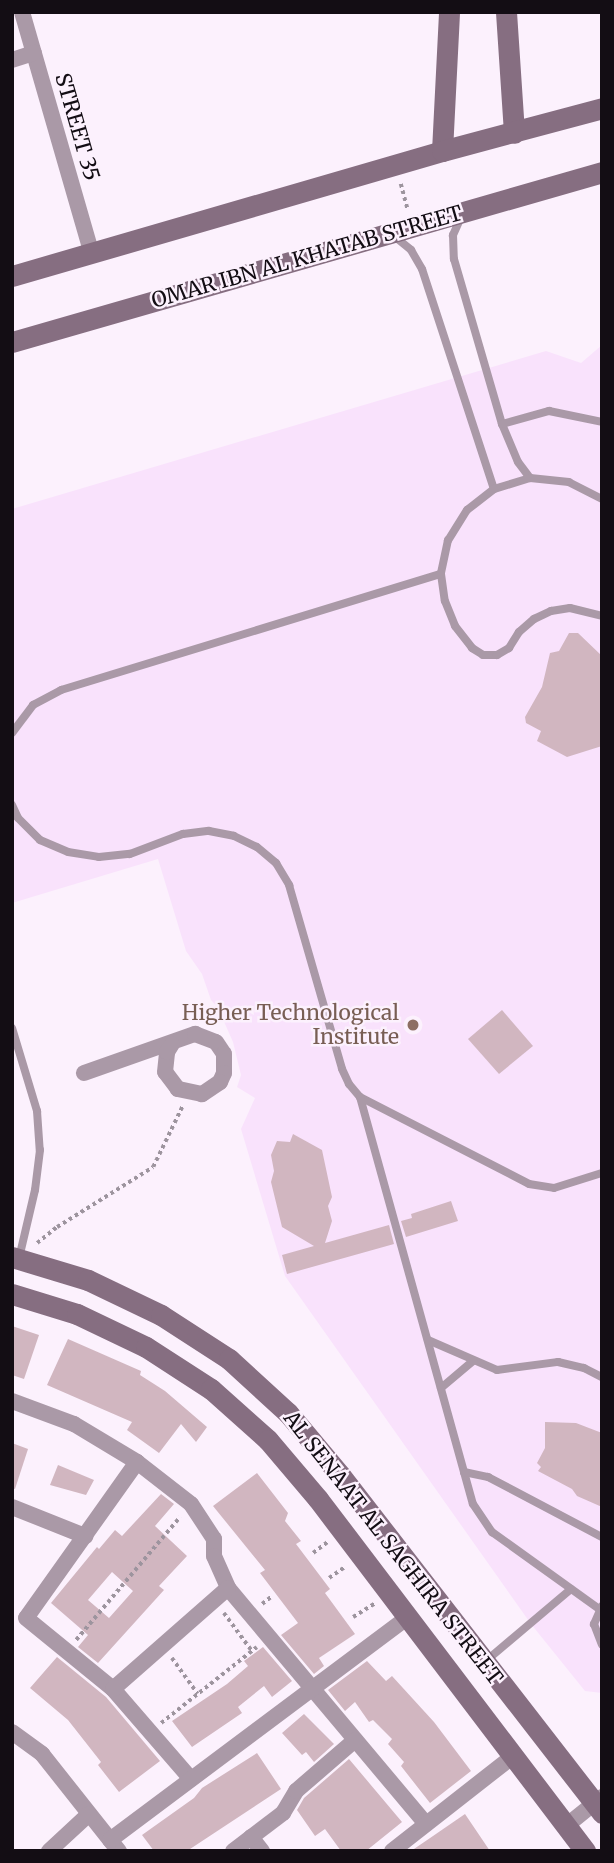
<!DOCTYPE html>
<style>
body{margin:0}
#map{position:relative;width:614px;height:1863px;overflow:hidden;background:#fcf1fd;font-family:Merriweather,serif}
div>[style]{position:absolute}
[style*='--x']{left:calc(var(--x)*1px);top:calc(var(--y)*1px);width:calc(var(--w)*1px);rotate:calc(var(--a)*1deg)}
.built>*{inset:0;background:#f9e2fc}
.building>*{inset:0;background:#d1b6c0}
.path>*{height:3.5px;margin-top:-1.75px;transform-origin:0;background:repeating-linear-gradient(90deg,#9d949e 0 3.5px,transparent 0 7px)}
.lane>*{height:8px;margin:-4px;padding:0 4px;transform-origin:4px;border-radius:4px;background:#aa99a7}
.street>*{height:16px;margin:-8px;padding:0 8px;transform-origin:8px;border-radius:8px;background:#aa99a7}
.secondary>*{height:21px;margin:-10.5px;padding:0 10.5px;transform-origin:10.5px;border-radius:10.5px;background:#866e81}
.dots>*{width:19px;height:19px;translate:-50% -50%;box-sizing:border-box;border:4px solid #fcf1fd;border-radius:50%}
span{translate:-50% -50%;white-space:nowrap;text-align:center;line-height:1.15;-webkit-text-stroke:5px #fcf1fd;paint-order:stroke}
.street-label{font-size:21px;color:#130d14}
.education-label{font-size:21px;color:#785e54}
.right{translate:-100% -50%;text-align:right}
.frame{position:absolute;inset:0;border:14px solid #130d14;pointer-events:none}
</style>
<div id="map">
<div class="built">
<i style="clip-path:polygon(602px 345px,602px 1693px,585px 1691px,531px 1624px,285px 1276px,241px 1129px,255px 1098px,237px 1087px,241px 1075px,233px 1042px,218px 1008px,211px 1000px,202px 974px,186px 951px,158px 859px,12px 903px,12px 509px,546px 351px,581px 363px)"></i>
</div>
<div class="building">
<i style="clip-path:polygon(569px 633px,578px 633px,602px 656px,602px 746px,567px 757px,537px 741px,541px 731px,526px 723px,525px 717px,542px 687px,550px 653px,559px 651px)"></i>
<i style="clip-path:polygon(502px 1010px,533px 1046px,499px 1074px,468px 1039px)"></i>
<i style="clip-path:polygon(293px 1134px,322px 1150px,332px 1197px,328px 1206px,332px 1221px,325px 1243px,389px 1225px,394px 1244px,287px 1274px,282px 1255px,314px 1246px,282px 1227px,271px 1182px,274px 1171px,271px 1155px,277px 1141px,290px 1142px)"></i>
<i style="clip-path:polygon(451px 1201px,458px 1221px,406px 1237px,401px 1221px,412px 1218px,411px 1214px)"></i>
<i style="clip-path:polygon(12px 1326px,39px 1335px,24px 1379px,12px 1375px)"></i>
<i style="clip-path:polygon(68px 1339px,141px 1371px,140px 1375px,165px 1391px,207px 1427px,196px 1442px,181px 1424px,159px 1453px,127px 1430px,132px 1422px,47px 1385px)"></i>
<i style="clip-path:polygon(545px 1422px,576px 1423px,602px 1433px,602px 1507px,577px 1496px,572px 1489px,538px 1471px,541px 1467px,537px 1463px,545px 1448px)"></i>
<i style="clip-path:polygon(12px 1443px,28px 1449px,15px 1489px,12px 1488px)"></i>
<i style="clip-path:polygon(58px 1465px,94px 1480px,86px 1495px,50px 1485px)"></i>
<i style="clip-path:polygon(257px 1473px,288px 1513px,285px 1521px,301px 1541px,296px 1544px,330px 1589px,325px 1593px,355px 1634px,319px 1658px,324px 1666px,314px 1674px,281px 1635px,298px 1623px,260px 1573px,265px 1570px,213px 1506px)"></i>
<i style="clip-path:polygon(evenodd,161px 1494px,174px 1504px,155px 1526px,187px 1556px,159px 1586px,164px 1590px,98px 1663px,78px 1647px,88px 1635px,51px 1603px,97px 1547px,99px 1549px,115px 1530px,122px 1536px,161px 1494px,112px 1572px,133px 1591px,109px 1618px,88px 1600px,112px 1572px)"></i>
<i style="clip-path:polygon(263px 1647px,292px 1681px,272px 1697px,264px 1686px,238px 1707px,242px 1713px,192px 1747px,172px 1721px,227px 1684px,248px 1666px,244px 1661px)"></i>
<i style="clip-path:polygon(57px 1657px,106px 1697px,160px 1761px,119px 1792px,98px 1765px,101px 1762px,68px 1720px,30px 1688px)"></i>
<i style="clip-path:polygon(367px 1661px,386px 1681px,392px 1676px,434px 1722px,471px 1771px,430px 1803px,401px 1766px,404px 1762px,388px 1744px,392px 1739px,373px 1720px,369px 1722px,355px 1702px,345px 1711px,328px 1690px)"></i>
<i style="clip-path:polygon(304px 1714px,334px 1744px,314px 1762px,306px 1752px,302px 1755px,282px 1733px)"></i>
<i style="clip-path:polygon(257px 1753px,281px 1789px,187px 1851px,154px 1851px,142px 1835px,194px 1798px,202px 1788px)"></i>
<i style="clip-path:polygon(349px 1759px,402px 1822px,366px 1851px,341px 1851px,325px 1829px,315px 1836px,297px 1810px,304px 1798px)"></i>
<i style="clip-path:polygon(465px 1814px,490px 1851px,411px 1851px,433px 1836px)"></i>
</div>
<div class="path">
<i style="--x:401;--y:184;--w:27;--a:75"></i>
<i style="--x:37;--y:1243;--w:26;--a:-39"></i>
<i style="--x:57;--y:1227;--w:113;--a:-32"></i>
<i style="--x:153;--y:1167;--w:67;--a:-64.2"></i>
<i style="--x:313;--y:1553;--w:20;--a:-37"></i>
<i style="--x:329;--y:1578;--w:19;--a:-35"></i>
<i style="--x:262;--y:1604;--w:11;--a:-38"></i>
<i style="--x:224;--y:1613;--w:47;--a:53.6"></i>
<i style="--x:353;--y:1617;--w:25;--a:-32"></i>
<i style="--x:76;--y:1640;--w:161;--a:-49.8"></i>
<i style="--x:172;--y:1658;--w:44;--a:54.2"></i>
<i style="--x:161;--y:1723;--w:122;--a:-38.4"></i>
</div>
<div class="lane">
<i style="--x:461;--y:217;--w:20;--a:114"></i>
<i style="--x:453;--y:235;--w:24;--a:88"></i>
<i style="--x:454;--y:259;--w:172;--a:73.8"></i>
<i style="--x:502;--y:424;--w:41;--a:67.2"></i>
<i style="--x:518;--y:462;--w:20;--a:53"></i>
<i style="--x:394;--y:236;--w:22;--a:39"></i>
<i style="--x:411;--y:250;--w:22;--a:60"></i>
<i style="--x:422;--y:269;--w:231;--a:71.9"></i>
<i style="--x:502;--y:424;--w:49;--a:-15.5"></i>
<i style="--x:549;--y:411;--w:54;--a:11.7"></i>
<i style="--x:602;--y:499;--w:37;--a:-153"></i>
<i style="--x:569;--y:482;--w:39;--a:-174"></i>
<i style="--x:530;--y:478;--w:38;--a:163"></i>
<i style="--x:494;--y:489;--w:34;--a:142"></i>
<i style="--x:467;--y:510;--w:36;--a:122"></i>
<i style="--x:448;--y:540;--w:35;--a:102"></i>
<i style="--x:441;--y:574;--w:27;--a:82"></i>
<i style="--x:445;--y:601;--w:27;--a:68"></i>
<i style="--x:455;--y:626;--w:28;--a:52"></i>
<i style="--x:472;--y:648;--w:13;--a:32"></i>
<i style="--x:483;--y:655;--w:14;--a:0"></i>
<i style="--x:497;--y:655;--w:14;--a:-30"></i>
<i style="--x:509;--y:648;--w:19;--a:-58"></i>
<i style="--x:519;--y:632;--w:20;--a:-41"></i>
<i style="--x:534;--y:619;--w:19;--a:-25"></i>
<i style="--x:551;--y:611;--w:19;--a:-9"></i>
<i style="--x:570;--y:608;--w:33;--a:14"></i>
<i style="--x:12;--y:733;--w:35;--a:-53"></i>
<i style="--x:33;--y:705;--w:32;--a:-28"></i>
<i style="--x:61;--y:690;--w:397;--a:-17"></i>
<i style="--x:12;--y:805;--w:14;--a:65"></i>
<i style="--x:18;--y:818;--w:31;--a:45"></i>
<i style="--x:40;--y:840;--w:30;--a:23"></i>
<i style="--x:68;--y:852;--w:31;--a:9"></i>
<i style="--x:99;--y:857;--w:31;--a:-6"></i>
<i style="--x:130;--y:854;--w:57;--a:-20.7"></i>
<i style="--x:183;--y:834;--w:26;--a:-7"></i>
<i style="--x:209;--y:831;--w:25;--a:11"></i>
<i style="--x:234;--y:836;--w:25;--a:26"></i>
<i style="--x:257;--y:847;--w:25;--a:40"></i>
<i style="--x:276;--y:863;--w:26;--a:59"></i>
<i style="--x:289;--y:885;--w:191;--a:73.9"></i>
<i style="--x:342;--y:1069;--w:17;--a:65"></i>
<i style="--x:349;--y:1084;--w:17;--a:50"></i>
<i style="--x:360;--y:1097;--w:190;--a:27.2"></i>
<i style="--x:529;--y:1184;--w:25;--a:9"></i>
<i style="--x:554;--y:1188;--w:50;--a:-17.4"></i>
<i style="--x:12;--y:1028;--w:87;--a:73.2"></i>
<i style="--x:37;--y:1111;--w:39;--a:86"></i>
<i style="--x:40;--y:1150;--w:40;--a:97.1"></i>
<i style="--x:35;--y:1190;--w:70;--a:103.2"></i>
<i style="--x:360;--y:1097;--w:422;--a:74.5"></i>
<i style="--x:473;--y:1504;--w:34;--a:56"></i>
<i style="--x:492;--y:1532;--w:132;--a:35.7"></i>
<i style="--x:428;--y:1340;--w:75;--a:23.5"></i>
<i style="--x:497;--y:1370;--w:62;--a:-7.5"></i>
<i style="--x:558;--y:1362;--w:27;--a:13"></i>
<i style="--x:584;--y:1368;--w:20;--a:27"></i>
<i style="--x:441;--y:1388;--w:42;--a:-40.2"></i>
<i style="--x:464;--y:1472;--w:25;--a:12"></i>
<i style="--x:488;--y:1477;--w:129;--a:27.8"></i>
<i style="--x:602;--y:1606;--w:20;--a:114"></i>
<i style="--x:594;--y:1624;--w:22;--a:69"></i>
<i style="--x:487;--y:1660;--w:110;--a:-40.2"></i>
</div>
<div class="street">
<i style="--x:22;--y:12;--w:252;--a:73.9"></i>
<i style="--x:12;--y:60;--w:23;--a:-18"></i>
<i style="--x:84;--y:1073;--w:118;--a:-19.4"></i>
<i style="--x:195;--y:1034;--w:22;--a:21"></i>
<i style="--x:216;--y:1042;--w:14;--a:56"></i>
<i style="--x:224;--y:1054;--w:19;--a:90"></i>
<i style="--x:224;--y:1073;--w:10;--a:114"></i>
<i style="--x:220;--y:1082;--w:22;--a:146"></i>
<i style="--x:202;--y:1094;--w:25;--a:-168"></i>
<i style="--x:178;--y:1089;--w:21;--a:-127"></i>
<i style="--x:165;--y:1072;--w:20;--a:-84"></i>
<i style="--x:167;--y:1052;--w:9;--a:-58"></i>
<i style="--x:12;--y:1401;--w:66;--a:20.4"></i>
<i style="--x:74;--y:1424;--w:74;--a:31.1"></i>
<i style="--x:137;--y:1462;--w:68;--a:37.9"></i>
<i style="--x:191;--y:1504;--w:42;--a:56.7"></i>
<i style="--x:214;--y:1539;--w:17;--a:90"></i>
<i style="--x:214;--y:1556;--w:35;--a:66"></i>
<i style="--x:228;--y:1588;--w:308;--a:50"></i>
<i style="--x:137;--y:1462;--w:191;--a:125.4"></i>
<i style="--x:26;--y:1618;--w:112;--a:39.2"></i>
<i style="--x:113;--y:1689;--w:119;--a:49.1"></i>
<i style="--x:12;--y:1507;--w:79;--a:21.7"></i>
<i style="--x:113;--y:1689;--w:153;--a:-41.3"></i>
<i style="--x:12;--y:1732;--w:37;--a:36"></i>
<i style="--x:42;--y:1754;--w:124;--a:51.6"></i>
<i style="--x:566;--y:1826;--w:46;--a:-38.9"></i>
<i style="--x:251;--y:1837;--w:18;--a:52"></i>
<i style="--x:110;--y:1840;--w:372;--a:-36.8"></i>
<i style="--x:49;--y:1851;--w:54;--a:-42.8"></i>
<i style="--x:233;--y:1851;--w:63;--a:-37.2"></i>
<i style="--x:283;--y:1813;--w:26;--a:-59"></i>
<i style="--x:296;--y:1791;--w:78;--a:-40.8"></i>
<i style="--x:392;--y:1851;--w:154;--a:-38.1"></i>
</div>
<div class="secondary">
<i style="--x:506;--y:12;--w:121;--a:86.2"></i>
<i style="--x:442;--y:151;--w:139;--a:-87.1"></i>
<i style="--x:12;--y:276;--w:448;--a:-16.2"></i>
<i style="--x:442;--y:151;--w:166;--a:-15"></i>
<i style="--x:12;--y:342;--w:614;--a:-16.07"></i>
<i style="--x:12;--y:1257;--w:79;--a:16.8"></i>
<i style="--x:88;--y:1280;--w:81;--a:25.6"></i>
<i style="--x:161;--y:1315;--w:81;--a:32.9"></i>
<i style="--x:229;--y:1359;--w:80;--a:42.5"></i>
<i style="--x:288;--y:1413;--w:81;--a:50"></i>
<i style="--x:340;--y:1475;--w:428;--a:52.2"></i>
<i style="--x:12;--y:1294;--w:68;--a:17.1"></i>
<i style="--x:77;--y:1314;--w:76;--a:25.6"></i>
<i style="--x:146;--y:1347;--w:77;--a:32.9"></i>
<i style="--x:211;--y:1389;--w:76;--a:41.8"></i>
<i style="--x:268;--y:1440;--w:77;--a:49.7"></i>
<i style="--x:318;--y:1499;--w:442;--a:52.8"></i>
</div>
<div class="dots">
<i style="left:413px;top:1025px;background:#8d6e63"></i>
</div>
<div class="street-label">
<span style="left:77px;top:127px;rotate:74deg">STREET 35</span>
<span style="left:307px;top:257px;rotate:-16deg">OMAR IBN AL KHATAB STREET</span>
<span style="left:393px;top:1548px;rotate:52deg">AL SENAAT AL SAGHIRA STREET</span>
</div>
<div class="education-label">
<span class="right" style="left:399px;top:1025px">Higher Technological<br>Institute</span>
</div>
<div class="frame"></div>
</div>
